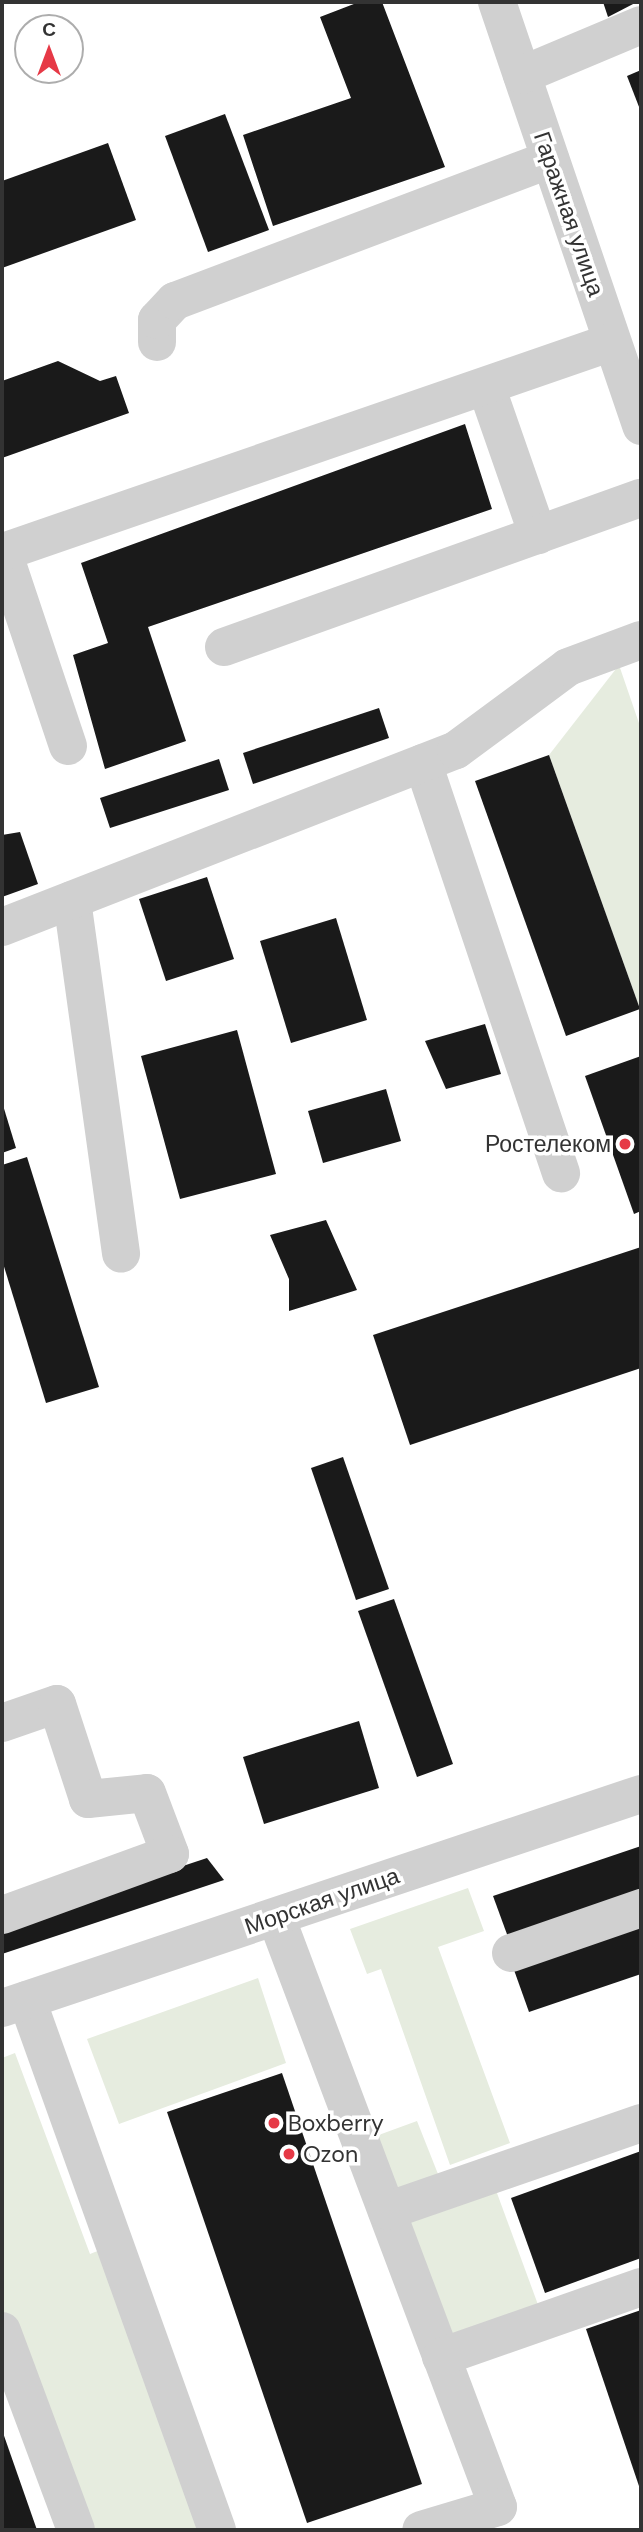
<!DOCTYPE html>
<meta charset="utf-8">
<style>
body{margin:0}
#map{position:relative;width:643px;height:2532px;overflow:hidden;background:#fff;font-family:"DM Sans",sans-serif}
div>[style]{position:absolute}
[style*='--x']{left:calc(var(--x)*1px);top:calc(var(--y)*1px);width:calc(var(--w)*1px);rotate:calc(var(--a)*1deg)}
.green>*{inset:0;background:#e6ecdf}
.building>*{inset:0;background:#1a1a1a}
.minor>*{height:38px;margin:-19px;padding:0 19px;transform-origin:19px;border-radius:19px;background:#d0d0d0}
.dots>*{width:19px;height:19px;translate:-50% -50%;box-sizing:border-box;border:4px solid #fff;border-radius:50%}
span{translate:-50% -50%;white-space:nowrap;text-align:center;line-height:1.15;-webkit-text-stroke:7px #fff;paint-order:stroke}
.street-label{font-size:23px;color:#333}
.poi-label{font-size:23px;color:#333}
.right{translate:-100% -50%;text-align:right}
.left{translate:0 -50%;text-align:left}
.frame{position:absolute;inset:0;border:4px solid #333;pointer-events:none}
.north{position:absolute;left:14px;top:14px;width:70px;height:70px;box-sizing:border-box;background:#fff;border:2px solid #adadad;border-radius:50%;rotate:0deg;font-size:19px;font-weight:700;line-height:28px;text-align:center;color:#333}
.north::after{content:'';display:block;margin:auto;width:24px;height:32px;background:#e63946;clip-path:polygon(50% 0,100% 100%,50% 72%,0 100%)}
</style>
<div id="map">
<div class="green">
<i style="clip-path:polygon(619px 665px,641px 729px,641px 1012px,549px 755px)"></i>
<i style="clip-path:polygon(468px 1888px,484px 1931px,438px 1947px,510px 2143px,450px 2165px,381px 1969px,367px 1974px,350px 1929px)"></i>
<i style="clip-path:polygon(258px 1978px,286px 2063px,119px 2124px,87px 2039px)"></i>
<i style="clip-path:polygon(15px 2053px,90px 2254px,115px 2244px,216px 2530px,76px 2530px,2px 2331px,2px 2058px)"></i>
<i style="clip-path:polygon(417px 2121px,438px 2174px,385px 2193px,365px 2140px)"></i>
<i style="clip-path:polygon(490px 2174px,544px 2321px,441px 2357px,387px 2211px)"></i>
</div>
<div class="building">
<i style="clip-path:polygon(359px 2px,382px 2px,445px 167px,273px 226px,243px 135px,351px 98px,320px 17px)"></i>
<i style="clip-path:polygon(603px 2px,637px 2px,608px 17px)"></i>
<i style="clip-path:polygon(641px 70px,641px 112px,627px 76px)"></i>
<i style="clip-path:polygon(225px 114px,269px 230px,208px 252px,165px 136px)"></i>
<i style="clip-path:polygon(108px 143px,136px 220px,2px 268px,2px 181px)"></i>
<i style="clip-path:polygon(58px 361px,100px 381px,116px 376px,129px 413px,2px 458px,2px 381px)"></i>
<i style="clip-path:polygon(465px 424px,492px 509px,148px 627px,186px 741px,105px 769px,73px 655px,108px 643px,81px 563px)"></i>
<i style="clip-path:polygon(379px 708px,389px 738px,253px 784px,243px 753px)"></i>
<i style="clip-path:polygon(549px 755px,640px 1009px,566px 1036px,475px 781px)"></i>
<i style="clip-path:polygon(219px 759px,229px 790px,110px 828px,100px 798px)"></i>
<i style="clip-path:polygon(20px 832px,38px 884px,2px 897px,2px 835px)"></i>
<i style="clip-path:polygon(207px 877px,234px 959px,166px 981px,139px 899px)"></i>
<i style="clip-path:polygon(336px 918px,367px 1020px,291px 1043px,260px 941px)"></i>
<i style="clip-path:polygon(485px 1024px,501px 1074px,446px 1089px,425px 1041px)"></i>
<i style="clip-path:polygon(237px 1030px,276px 1174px,180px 1199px,141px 1056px)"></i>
<i style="clip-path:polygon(641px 1056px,641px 1211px,634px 1214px,585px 1076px)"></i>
<i style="clip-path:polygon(386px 1089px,401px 1141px,323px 1163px,308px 1111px)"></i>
<i style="clip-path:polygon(2px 1102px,16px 1148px,2px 1153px)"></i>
<i style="clip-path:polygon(27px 1157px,99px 1387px,46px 1403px,2px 1260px,2px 1165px)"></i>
<i style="clip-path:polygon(326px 1220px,357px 1290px,289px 1311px,289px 1279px,270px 1235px)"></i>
<i style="clip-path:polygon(641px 1247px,641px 1368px,410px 1445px,373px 1335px)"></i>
<i style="clip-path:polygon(343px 1457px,389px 1589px,356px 1600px,311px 1468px)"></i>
<i style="clip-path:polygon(394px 1599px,453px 1764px,417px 1777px,358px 1611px)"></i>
<i style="clip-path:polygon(359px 1721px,379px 1788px,264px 1824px,243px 1757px)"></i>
<i style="clip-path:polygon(641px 1846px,641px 1892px,508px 1937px,493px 1896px)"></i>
<i style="clip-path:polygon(207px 1858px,224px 1880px,2px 1954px,2px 1926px)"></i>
<i style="clip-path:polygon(641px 1927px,641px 1974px,529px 2012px,514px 1970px)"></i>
<i style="clip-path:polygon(282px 2073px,422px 2484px,307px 2523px,167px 2112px)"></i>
<i style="clip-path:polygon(641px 2151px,641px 2258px,545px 2293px,511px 2198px)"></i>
<i style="clip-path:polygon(641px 2310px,641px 2492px,586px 2329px)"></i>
<i style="clip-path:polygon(2px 2430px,37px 2530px,2px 2530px)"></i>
</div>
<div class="minor">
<i style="--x:497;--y:2;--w:448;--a:71.2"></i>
<i style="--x:522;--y:75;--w:129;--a:-22.8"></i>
<i style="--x:157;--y:342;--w:22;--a:-90"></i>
<i style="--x:157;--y:320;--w:26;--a:-47"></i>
<i style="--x:175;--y:301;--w:401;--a:-20.7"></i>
<i style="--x:486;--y:386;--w:158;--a:70.8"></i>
<i style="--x:224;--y:647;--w:443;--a:-19.7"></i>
<i style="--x:68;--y:746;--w:205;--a:-108.5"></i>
<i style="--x:3;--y:552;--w:644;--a:-19.03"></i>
<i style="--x:423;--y:763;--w:433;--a:71.4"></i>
<i style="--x:72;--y:900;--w:357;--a:82.1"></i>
<i style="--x:2;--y:927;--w:487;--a:-21.3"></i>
<i style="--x:456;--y:750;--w:139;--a:-36.5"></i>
<i style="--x:568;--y:667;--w:78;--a:-20.3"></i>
<i style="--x:2;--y:1723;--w:58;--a:-19.1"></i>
<i style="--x:57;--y:1704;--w:100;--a:71.9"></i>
<i style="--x:88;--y:1799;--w:59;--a:-5.8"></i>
<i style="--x:147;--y:1793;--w:65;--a:69.3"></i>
<i style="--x:170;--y:1854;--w:179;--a:160"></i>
<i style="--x:276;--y:1917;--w:630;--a:69.38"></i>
<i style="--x:498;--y:2507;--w:80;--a:163.4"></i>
<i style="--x:511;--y:1953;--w:138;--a:-19.1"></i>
<i style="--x:27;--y:2000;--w:563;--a:70.28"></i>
<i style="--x:2;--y:2008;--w:674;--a:-18.52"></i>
<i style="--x:387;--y:2211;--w:269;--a:-19.1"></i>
<i style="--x:2;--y:2331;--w:212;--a:69.6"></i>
<i style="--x:441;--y:2357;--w:212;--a:-19.3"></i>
</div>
<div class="dots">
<i style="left:625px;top:1144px;background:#e63946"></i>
<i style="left:274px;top:2123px;background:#e63946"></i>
<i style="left:289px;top:2154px;background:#e63946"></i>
</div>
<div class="street-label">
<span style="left:569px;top:214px;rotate:71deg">Гаражная улица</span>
<span style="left:322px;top:1901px;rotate:-19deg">Морская улица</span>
</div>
<div class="poi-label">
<span class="right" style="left:611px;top:1144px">Ростелеком</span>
<span class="left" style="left:288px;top:2123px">Boxberry</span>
<span class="left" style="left:303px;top:2154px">Ozon</span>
</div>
<div class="frame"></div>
<div class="north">С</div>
</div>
